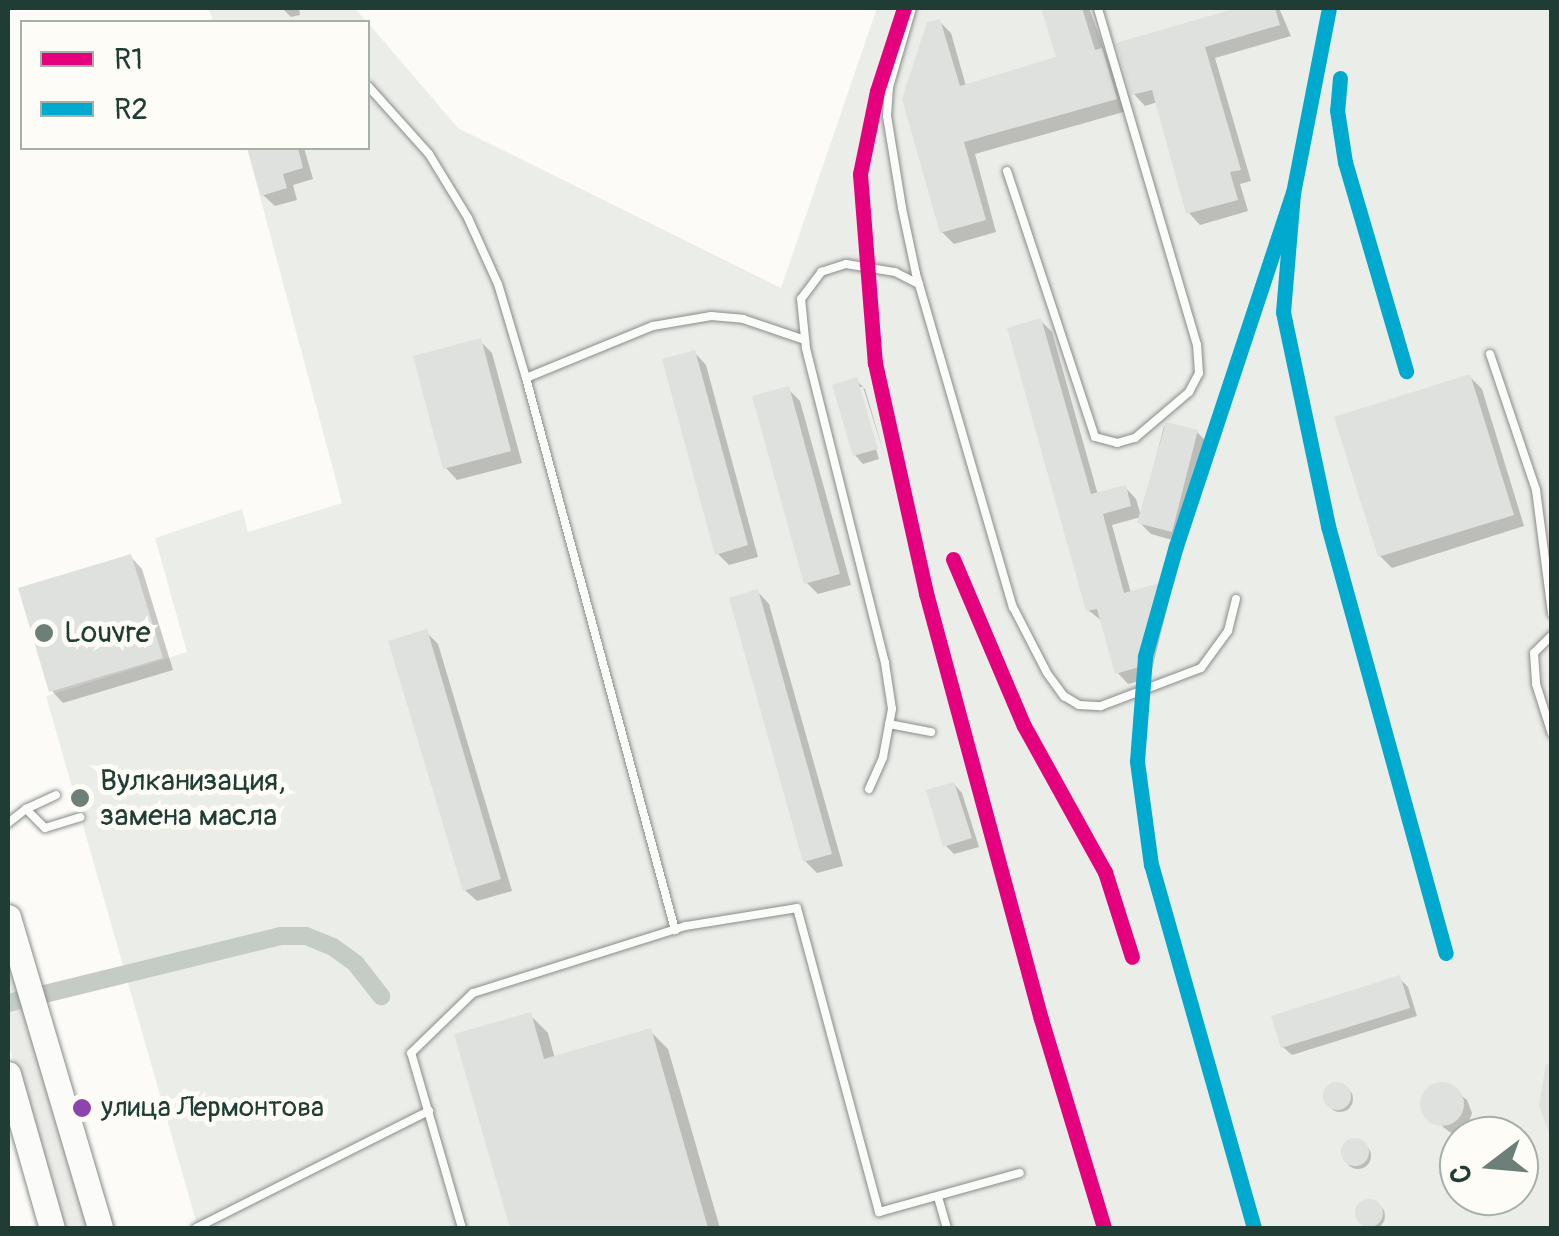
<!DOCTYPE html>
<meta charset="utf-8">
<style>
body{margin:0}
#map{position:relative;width:1559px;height:1236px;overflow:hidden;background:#fcfbf8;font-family:Pangolin,sans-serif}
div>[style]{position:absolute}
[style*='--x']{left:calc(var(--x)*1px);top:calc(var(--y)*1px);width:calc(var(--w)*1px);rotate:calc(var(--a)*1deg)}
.built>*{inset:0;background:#ebede8}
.green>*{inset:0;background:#ebece8}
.shadow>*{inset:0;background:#0003}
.round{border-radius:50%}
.canal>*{height:18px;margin:-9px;padding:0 9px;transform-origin:9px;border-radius:9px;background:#c5ccc6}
.building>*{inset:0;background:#dfe1de}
.roads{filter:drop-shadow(0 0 2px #888d8a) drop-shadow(0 0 2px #888d8a)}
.lane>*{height:8px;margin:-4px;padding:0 4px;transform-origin:4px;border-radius:4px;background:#fbfbf9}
.primary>*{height:25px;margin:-12.5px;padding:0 12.5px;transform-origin:12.5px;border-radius:12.5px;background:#fbfbf9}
.rail-1>*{height:15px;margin:-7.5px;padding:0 7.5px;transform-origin:7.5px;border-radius:7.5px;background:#e5007d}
.rail-2>*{height:15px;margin:-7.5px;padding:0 7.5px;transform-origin:7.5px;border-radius:7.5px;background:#00a9ce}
.dots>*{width:28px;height:28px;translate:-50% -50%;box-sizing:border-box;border:5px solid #fdfcf7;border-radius:50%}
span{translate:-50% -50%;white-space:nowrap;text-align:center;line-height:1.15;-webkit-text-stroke:10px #fdfcf7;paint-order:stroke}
.bus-label{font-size:28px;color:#1f3d34}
.left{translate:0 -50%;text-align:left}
.poi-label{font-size:30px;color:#1f3d34}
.frame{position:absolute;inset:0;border:10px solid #1f3d34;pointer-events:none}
.legend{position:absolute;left:20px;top:20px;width:350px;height:130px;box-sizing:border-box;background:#fdfcf7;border:2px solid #a4b0a9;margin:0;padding:12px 18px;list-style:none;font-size:30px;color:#1f3d34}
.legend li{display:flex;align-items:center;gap:20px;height:50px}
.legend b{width:50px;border:2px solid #a4b0a9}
.north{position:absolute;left:1439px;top:1116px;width:100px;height:100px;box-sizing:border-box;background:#fdfcf7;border:2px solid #a4b0a9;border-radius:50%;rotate:254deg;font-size:28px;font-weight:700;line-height:40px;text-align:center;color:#1f3d34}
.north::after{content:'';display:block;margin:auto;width:35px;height:45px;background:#6c8079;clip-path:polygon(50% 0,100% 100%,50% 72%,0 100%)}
</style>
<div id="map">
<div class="built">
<i style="clip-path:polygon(209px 8px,354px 8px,367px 22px,213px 22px)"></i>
<i style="clip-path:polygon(evenodd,877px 8px,1551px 8px,1551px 1228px,198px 1228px,46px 696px,187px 652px,155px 538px,242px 509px,248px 532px,342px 503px,247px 148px,368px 148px,368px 23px,458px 128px,781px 288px,877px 8px,1459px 1136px,1519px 1136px,1519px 1196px,1459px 1196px,1459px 1136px)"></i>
</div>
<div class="green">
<i style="clip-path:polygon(8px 949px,89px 1228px,62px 1228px,8px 1042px)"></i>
</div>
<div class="shadow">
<i style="clip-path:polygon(282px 8px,299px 8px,300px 15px,291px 17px)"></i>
<i style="clip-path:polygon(1044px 8px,1089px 8px,1127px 111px,975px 154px,996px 232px,954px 244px,942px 232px,939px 21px,951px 33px,966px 86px,1059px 59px)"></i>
<i style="clip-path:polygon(1246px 8px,1279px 8px,1291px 36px,1215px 58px,1251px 181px,1240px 184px,1248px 211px,1200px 225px,1189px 213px,1158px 102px,1145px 106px,1134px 94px,1119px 45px)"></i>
<i style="clip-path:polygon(250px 148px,304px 148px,313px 179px,293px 185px,297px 200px,275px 206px,263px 195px)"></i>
<i style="clip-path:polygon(1041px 321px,1052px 332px,1098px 495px,1125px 487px,1136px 499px,1141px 516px,1164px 426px,1197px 432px,1209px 444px,1183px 543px,1151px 534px,1139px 522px,1141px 517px,1112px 525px,1131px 593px,1159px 585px,1170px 596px,1150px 678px,1128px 684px,1117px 672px,1102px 621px,1088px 610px)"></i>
<i style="clip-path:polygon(480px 341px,492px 353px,522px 463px,457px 480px,446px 468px)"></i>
<i style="clip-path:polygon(695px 353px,706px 365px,758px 557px,729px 565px,717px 553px)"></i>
<i style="clip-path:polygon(1470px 377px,1482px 389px,1524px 526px,1392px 568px,1380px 556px)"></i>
<i style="clip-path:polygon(856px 380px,865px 389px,885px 457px,863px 387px,857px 387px,879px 459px,863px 464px,855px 455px)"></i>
<i style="clip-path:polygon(788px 389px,800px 401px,851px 585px,818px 594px,806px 582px)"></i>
<i style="clip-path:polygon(131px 557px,142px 569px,173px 670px,63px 703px,52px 691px)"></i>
<i style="clip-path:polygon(758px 592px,769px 604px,843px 866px,817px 873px,805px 861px)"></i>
<i style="clip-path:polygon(426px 632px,438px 644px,512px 891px,477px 901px,465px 890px)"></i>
<i style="clip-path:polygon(954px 784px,962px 793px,979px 847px,954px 854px,946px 846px)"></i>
<i style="clip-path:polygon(1399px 978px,1408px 987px,1417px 1016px,1292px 1055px,1283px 1047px)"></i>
<i style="clip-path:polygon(530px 1015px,548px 1033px,555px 1059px,650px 1031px,668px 1049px,720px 1228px,512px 1228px,457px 1036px)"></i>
<i style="clip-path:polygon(1446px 1084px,1467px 1100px,1472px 1113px,1468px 1125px,1451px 1133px,1426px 1114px,1423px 1102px,1434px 1086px)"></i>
<i class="round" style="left:1327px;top:1086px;width:26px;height:26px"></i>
<i class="round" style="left:1345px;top:1143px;width:26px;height:26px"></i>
<i style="clip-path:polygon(1459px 1173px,1459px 1196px,1500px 1196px,1493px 1211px,1481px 1214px,1455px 1195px,1452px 1183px)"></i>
<i class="round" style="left:1359px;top:1203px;width:26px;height:26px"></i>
</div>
<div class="canal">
<i style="--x:8;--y:1003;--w:280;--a:-13.8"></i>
<i style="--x:280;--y:936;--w:26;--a:0"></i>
<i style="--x:306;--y:936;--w:29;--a:22"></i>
<i style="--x:333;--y:947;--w:29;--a:36"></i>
<i style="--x:356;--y:964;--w:41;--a:52"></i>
</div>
<div class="building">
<i style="clip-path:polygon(1041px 8px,1082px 8px,1095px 50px,1102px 48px,1117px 99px,964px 142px,986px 220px,940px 233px,902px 99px,927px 22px,940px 19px,960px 86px,1056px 57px)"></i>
<i style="clip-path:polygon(1237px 8px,1275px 8px,1280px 25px,1205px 47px,1241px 170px,1230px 172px,1238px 200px,1186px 214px,1152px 90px,1131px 95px,1116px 43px)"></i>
<i style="clip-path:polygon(247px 148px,298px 148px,303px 168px,283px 174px,287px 188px,261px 196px)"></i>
<i style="clip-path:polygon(1041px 318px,1091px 494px,1126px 485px,1131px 506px,1103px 514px,1124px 593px,1160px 583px,1139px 667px,1115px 674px,1097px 609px,1086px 611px,1007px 328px)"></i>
<i style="clip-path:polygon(481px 338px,511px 451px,443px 469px,413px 356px)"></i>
<i style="clip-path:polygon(695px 350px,748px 545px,715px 555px,662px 359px)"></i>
<i style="clip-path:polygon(1470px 374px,1514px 515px,1378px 557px,1334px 417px)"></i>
<i style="clip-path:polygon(857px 377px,878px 449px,853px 456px,832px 385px)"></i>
<i style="clip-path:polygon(789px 386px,840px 574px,804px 584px,752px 396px)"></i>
<i style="clip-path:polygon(1166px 422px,1198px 430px,1172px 532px,1137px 523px)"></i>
<i style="clip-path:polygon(131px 554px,163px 658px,49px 692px,18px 588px)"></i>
<i style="clip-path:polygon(758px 589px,832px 854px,803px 862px,729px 598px)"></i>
<i style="clip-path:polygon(427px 629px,501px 879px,463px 891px,388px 641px)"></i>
<i style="clip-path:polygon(954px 782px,972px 838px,943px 847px,926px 790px)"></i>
<i style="clip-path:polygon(1400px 975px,1410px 1008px,1281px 1048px,1271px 1016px)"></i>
<i style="clip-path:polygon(531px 1012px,544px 1059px,651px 1028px,708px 1228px,510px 1228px,454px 1034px)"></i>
<i style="clip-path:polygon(1546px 1064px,1552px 1065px,1551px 1139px,1539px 1105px)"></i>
<i class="round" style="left:1420px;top:1082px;width:44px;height:44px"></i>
<i class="round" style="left:1323px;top:1082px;width:28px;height:28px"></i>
<i class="round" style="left:1341px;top:1138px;width:28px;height:28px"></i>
<i class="round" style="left:1355px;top:1199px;width:28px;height:28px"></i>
</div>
<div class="roads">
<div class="lane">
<i style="--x:912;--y:8;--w:82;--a:106.2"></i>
<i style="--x:889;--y:87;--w:29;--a:94"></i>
<i style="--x:887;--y:116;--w:93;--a:80.7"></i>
<i style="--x:902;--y:208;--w:67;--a:78"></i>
<i style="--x:916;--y:274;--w:347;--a:73.8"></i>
<i style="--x:1013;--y:607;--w:74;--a:62.7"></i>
<i style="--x:1047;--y:673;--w:29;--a:54"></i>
<i style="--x:1064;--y:696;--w:17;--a:31"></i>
<i style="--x:1079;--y:705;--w:22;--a:3"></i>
<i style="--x:1101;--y:706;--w:107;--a:-20.8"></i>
<i style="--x:1201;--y:668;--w:46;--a:-53.9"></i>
<i style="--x:1228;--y:631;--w:33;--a:-76"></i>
<i style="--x:368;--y:86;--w:91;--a:48.1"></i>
<i style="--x:429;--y:154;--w:75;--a:58.6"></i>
<i style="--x:468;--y:218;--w:72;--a:65.6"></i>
<i style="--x:498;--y:284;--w:98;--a:73.4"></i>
<i style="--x:526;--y:378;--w:137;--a:-22.3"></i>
<i style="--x:653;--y:326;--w:59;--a:-9.8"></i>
<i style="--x:711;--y:316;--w:32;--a:5"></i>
<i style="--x:743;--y:319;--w:65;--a:18.7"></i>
<i style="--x:1007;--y:171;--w:280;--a:71.7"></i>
<i style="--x:1095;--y:437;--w:23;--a:15"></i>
<i style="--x:1117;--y:443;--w:19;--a:-16"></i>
<i style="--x:1135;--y:438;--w:71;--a:-40.4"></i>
<i style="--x:1189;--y:392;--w:21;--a:-62"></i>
<i style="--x:1199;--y:373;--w:28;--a:-94"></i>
<i style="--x:1197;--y:345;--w:351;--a:-106.4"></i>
<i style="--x:1490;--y:354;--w:144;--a:71.3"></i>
<i style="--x:1536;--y:490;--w:125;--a:82.6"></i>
<i style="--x:526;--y:378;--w:572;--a:74.89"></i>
<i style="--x:1552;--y:635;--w:25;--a:135"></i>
<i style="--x:1534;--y:653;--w:31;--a:86"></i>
<i style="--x:1536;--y:684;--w:52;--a:72.3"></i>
<i style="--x:889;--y:724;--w:43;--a:10.8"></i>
<i style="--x:869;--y:789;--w:35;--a:-66"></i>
<i style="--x:883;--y:757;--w:49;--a:-79.4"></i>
<i style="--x:892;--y:709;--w:47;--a:-98.7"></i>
<i style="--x:885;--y:663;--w:325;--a:-104.1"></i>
<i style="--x:806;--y:348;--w:49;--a:-95.8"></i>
<i style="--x:801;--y:299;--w:34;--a:-53"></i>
<i style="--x:821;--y:272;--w:26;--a:-18"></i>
<i style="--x:846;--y:264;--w:50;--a:9.3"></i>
<i style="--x:895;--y:272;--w:27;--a:27"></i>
<i style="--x:26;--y:809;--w:33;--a:-25"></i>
<i style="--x:8;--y:823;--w:23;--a:-38"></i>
<i style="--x:26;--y:809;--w:27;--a:45"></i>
<i style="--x:45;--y:828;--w:37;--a:-17"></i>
<i style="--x:938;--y:1197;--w:32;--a:74"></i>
<i style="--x:196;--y:1228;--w:261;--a:-26.7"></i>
<i style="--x:462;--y:1228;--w:182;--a:-106.2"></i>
<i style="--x:411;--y:1053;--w:86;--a:-44.1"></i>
<i style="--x:473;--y:993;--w:223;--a:-17.5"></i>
<i style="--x:686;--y:926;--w:112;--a:-9.2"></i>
<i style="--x:797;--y:908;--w:315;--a:74.9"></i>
<i style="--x:879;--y:1212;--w:146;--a:-15.5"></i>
</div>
<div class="primary">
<i style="--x:8;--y:917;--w:324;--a:73.5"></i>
<i style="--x:8;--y:1074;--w:160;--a:74.1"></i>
</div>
</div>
<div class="rail-1">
<i style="--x:904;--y:8;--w:87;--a:108"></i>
<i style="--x:877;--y:91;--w:85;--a:101.6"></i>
<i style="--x:860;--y:174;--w:190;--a:85.5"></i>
<i style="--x:875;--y:363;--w:236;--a:77.5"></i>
<i style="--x:926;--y:593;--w:441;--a:74.9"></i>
<i style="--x:1041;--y:1019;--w:218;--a:73.2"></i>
<i style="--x:953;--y:559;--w:181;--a:67"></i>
<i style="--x:1024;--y:726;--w:167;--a:61"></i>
<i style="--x:1105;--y:872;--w:89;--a:72.4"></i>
</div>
<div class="rail-2">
<i style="--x:1329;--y:8;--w:188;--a:101"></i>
<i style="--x:1293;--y:193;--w:119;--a:94.8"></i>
<i style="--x:1283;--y:312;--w:219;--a:78.1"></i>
<i style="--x:1328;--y:526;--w:443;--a:74.6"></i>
<i style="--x:1340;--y:78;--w:32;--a:95"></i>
<i style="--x:1337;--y:110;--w:53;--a:81.3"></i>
<i style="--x:1345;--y:162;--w:218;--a:73.7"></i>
<i style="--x:1254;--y:1228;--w:377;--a:-105.8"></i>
<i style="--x:1151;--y:865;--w:105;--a:-97.7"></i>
<i style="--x:1137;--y:761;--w:105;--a:-85.6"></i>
<i style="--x:1145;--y:656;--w:114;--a:-74.3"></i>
<i style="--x:1176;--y:546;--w:372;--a:-71.7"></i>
</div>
<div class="dots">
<i style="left:44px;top:633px;background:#6c8079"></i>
<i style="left:80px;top:798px;background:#6c8079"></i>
<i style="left:82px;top:1108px;background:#8e44ad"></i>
</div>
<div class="bus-label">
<span class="left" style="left:101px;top:1108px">улица Лермонтова</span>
</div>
<div class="poi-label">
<span class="left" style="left:64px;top:633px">Louvre</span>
<span class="left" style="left:100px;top:798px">Вулканизация,<br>замена масла</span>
</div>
<div class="frame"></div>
<ul class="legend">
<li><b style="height:12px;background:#e5007d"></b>R1</li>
<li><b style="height:12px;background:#00a9ce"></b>R2</li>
</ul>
<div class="north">С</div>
</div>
